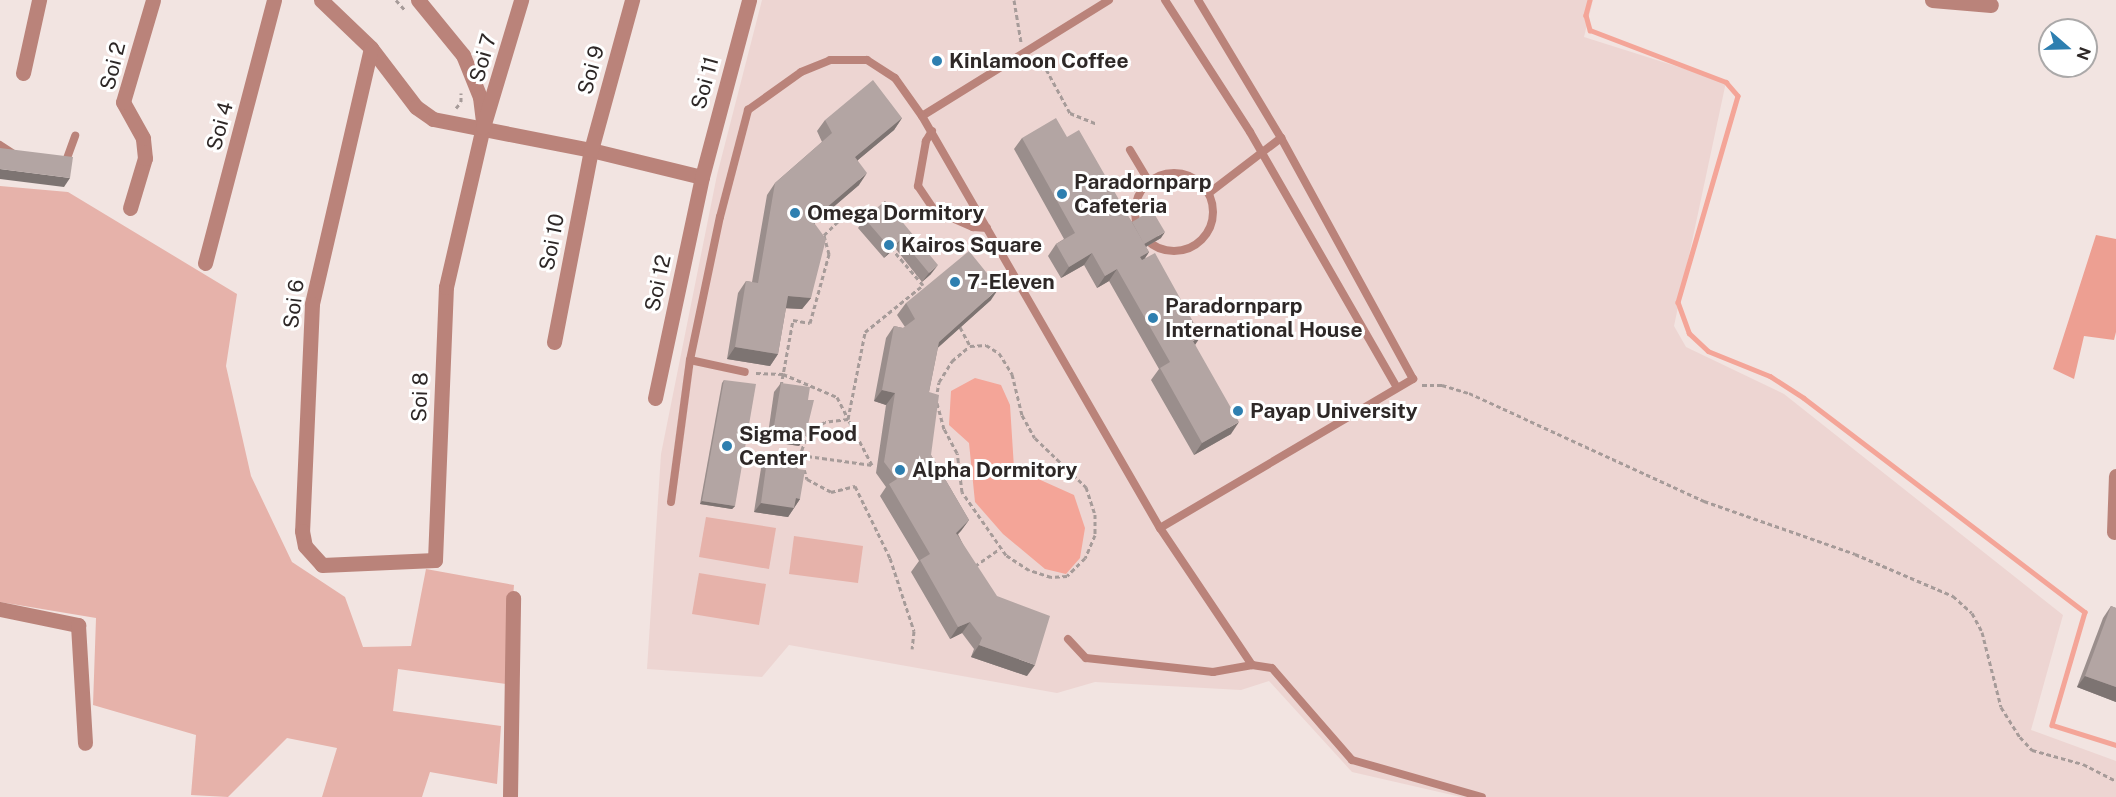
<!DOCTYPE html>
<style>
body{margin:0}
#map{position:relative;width:2116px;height:797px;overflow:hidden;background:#f2e4e1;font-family:"Public Sans",sans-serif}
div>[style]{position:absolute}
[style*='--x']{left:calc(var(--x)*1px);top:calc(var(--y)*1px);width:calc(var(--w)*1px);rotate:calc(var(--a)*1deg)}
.built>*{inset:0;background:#edd5d2}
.green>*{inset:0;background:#e6b2aa}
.forest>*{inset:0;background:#ed9f92}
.water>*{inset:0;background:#f4a598}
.stream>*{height:4.5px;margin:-2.25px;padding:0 2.25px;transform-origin:2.25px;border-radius:2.25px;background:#f4a598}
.path>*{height:3px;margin-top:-1.5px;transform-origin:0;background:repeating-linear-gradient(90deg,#a69b99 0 4.5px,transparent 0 7.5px)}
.service>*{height:8px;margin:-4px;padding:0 4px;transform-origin:4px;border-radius:4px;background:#ba837a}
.service>.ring{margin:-4px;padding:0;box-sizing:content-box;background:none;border:8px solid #ba837a;border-radius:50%}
.minor>*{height:15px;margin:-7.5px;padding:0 7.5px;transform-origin:7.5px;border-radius:7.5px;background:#ba837a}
.wall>*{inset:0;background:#9a8e8c}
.shaded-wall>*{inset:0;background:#7d7472}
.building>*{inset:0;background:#b3a5a3}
.dots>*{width:16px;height:16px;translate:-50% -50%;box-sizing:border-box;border:3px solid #fff;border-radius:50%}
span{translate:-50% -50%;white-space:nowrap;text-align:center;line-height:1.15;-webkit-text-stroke:6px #fff;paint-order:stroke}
.street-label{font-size:21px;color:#2e2827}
.poi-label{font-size:21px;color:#2e2827;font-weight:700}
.left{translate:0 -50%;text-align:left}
.north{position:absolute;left:2038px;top:18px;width:60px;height:60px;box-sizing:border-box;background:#fff;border:2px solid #aba9a9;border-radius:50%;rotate:110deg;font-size:16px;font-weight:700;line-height:24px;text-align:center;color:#2e2827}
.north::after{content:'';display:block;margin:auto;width:21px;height:27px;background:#2e7fb0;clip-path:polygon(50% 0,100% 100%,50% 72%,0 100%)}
</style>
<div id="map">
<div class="built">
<i style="clip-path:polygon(762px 0,1593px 0,1584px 37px,1726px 82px,1674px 326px,1686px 347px,1784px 394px,2063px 615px,2031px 730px,2116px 761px,2116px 797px,1461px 797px,1352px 772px,1269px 681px,1241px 690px,1095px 682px,1057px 693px,789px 645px,762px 677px,647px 669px,661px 454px,717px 175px)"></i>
</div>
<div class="green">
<i style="clip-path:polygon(0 186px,68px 192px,237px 294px,226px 366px,251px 476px,292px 562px,345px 597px,363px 647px,411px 646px,426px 569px,514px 585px,506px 684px,398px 669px,393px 711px,501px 726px,497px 784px,430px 772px,422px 797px,322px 797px,337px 748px,287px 738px,228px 797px,191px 795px,196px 735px,93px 705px,96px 618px,0 602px)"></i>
<i style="clip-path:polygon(706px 517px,776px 528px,769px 569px,699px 557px)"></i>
<i style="clip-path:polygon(794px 536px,863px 546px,858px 583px,789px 574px)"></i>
<i style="clip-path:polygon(699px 573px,766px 584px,759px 625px,692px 614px)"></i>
</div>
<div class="forest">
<i style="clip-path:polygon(2096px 235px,2116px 239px,2116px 332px,2114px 340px,2084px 336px,2074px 379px,2053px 369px)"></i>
</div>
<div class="water">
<i style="clip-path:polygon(975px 378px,1001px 385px,1010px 405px,1014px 468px,1074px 495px,1085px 528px,1080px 558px,1066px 574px,1045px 569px,1003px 534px,975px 502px,969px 443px,949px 425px,951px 391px)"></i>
</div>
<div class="stream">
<i style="--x:1590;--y:0;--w:16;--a:105"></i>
<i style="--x:1586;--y:15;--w:16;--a:75"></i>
<i style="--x:1590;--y:30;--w:146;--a:20.9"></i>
<i style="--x:1726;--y:82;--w:18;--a:49"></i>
<i style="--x:1738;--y:96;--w:215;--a:106.2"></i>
<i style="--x:1678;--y:302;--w:33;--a:70"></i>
<i style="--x:1689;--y:333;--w:26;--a:43"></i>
<i style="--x:1708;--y:351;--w:67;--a:22"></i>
<i style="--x:1770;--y:376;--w:40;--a:32.9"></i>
<i style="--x:1804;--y:398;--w:353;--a:37.3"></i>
<i style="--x:2085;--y:612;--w:118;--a:106.3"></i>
<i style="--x:2052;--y:725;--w:67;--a:17.4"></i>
</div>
<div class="path">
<i style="--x:396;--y:0;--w:13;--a:48"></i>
<i style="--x:1014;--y:0;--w:43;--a:80.5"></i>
<i style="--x:1039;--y:56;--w:65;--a:61.5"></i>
<i style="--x:1070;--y:113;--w:29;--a:22"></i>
<i style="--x:456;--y:108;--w:8;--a:-50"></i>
<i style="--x:461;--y:102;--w:9;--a:-90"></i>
<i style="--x:960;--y:327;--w:21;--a:62"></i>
<i style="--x:986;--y:345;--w:15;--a:32"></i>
<i style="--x:999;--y:353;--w:25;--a:58"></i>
<i style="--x:1012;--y:374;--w:42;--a:76.3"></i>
<i style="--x:1022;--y:415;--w:26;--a:61"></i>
<i style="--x:1035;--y:438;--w:71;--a:43.9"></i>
<i style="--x:1086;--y:487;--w:28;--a:72"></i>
<i style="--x:1095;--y:514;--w:21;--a:90"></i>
<i style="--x:1095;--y:535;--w:25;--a:113"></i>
<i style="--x:1085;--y:558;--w:25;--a:135"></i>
<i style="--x:1067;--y:576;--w:16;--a:176"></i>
<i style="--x:1051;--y:577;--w:23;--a:-162"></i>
<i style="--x:1029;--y:570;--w:27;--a:-147"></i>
<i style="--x:1006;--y:555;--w:77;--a:-124.9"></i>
<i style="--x:962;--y:492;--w:39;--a:-97"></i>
<i style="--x:957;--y:453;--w:27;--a:-118"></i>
<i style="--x:944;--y:429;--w:31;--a:-105"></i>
<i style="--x:936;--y:399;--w:17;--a:-80"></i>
<i style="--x:939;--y:382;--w:25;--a:-58"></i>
<i style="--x:952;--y:361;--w:23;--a:-40"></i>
<i style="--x:970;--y:346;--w:16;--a:-4"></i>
<i style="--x:756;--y:373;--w:27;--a:2"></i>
<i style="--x:783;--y:374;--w:59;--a:23.1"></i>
<i style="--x:837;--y:397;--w:25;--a:63"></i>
<i style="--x:848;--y:419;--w:23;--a:173"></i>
<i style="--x:825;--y:422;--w:20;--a:150"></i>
<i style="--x:808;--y:432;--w:24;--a:109"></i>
<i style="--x:800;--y:455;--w:25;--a:74"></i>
<i style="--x:807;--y:479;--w:27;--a:28"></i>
<i style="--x:831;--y:492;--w:25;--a:-14"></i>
<i style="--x:855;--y:486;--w:80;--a:64.1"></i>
<i style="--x:890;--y:558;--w:77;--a:71.8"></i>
<i style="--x:914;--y:631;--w:18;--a:96"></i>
<i style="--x:1422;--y:385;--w:20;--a:0"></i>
<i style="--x:1442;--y:385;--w:28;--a:17"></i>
<i style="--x:1469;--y:393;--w:259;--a:24.7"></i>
<i style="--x:1704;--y:501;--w:160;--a:19.3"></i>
<i style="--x:1855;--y:554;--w:107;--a:23.2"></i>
<i style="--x:1953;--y:596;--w:25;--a:42"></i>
<i style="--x:1972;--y:613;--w:21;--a:62"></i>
<i style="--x:1982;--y:632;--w:77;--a:75.8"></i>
<i style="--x:2001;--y:707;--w:36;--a:58"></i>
<i style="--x:2020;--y:737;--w:18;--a:47"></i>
<i style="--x:2032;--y:750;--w:53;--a:15.4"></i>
<i style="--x:2083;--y:764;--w:37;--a:27"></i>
<i style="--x:781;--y:386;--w:67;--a:-79.7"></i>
<i style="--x:793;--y:320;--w:17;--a:10"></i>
<i style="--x:810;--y:323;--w:72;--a:-74.6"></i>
<i style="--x:829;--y:254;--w:20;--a:-105"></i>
<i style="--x:824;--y:235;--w:36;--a:-44"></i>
<i style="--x:850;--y:210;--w:21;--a:25"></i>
<i style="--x:800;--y:455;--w:73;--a:7.9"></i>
<i style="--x:872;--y:465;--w:52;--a:-117.6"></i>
<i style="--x:848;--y:419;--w:89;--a:-78.9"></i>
<i style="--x:865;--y:332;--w:75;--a:-39"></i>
<i style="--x:923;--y:285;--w:46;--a:-130.6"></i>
<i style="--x:975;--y:566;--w:29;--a:-35"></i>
</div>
<div class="service">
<i style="--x:1165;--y:0;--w:157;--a:57.2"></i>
<i style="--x:1250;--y:132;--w:293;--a:60.1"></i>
<i style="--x:922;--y:116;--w:220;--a:-31.8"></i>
<i style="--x:932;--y:131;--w:12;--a:121"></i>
<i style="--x:926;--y:141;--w:46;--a:100.1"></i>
<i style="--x:918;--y:186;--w:29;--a:56"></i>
<i style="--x:934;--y:210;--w:43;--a:23.6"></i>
<i style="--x:973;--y:227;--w:14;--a:4"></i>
<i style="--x:0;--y:145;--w:17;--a:33"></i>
<i style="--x:1130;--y:150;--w:37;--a:59"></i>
<i style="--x:60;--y:160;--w:6;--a:9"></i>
<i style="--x:66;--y:161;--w:27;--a:-70"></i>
<i class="ring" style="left:1135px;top:173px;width:70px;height:70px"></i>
<i style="--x:1209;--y:193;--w:91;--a:-37.4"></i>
<i style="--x:690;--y:360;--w:56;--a:12.3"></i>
<i style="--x:671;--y:502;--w:143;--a:-82.4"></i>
<i style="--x:690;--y:360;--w:146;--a:-78.2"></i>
<i style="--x:720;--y:217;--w:111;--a:-75.3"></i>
<i style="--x:748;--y:110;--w:65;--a:-35.6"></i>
<i style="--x:801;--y:72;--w:31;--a:-22"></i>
<i style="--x:830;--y:60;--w:37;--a:0"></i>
<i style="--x:867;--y:60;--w:33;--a:33"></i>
<i style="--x:895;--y:78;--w:47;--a:54.6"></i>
<i style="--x:922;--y:116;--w:476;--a:60"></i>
<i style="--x:1160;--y:528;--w:165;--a:56.1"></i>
<i style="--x:1160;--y:528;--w:294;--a:-30.5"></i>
<i style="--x:1413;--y:379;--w:275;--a:-118.7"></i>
<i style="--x:1281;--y:138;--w:161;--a:-121"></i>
<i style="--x:1068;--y:639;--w:26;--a:47"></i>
<i style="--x:1086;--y:658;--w:128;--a:6.3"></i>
<i style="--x:1213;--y:672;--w:40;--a:-10"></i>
<i style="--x:1252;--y:665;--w:20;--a:9"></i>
<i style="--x:1272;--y:668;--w:122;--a:49"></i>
<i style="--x:1352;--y:760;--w:135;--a:15.9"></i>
</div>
<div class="minor">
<i style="--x:321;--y:0;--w:69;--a:43.8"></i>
<i style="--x:371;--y:48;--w:74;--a:52.7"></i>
<i style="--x:416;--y:107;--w:21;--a:35"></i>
<i style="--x:433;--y:119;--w:161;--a:11.1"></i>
<i style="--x:591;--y:150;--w:114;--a:13.7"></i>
<i style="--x:418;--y:0;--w:71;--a:50.7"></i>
<i style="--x:463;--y:55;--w:45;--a:68"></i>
<i style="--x:480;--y:97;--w:24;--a:83"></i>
<i style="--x:1932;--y:0;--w:59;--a:4.8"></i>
<i style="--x:371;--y:48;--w:263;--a:103"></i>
<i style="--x:312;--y:304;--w:227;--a:92.5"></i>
<i style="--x:302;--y:531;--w:15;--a:79"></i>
<i style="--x:305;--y:546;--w:25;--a:48"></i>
<i style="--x:322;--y:565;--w:113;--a:-2.5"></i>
<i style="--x:435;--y:560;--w:273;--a:-87.7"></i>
<i style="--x:446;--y:287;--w:164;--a:-77"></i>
<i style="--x:483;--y:127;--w:133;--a:-73.3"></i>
<i style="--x:23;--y:73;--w:75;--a:-77.6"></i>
<i style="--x:130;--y:208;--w:52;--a:-73.3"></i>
<i style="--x:145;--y:158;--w:20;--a:-96"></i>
<i style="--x:143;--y:138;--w:41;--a:-119.1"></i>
<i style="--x:123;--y:102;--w:106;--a:-73.6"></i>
<i style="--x:205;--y:263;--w:272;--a:-75.3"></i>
<i style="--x:554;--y:342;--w:196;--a:-79.1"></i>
<i style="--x:591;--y:150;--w:156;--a:-74.7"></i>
<i style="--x:655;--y:398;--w:226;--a:-78"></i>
<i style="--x:702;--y:177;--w:183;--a:-75.1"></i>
<i style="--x:2114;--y:532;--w:56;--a:-88"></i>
<i style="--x:0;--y:609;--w:80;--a:11.6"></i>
<i style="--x:78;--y:625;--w:118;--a:86.6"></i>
<i style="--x:510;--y:797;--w:199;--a:-89.1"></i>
</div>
<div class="wall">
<i style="clip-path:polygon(902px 118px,894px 130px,858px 160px,859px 185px,815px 223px,811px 298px,802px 309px,786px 308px,778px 354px,770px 366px,727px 359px,738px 293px,746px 281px,752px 282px,767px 195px,775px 183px,822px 142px,817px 131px,825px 120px)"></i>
<i style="clip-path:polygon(1067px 137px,1132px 222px,1161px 238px,1146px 247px,1149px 252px,1145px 258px,1195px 345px,1231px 434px,1194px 455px,1151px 380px,1159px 369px,1109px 281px,1097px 288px,1084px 265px,1061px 278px,1048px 256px,1056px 244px,1064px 239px,1014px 149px,1022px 138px)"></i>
<i style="clip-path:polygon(885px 201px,931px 274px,922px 282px,895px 248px,884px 258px,858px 228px,865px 219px)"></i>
<i style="clip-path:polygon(991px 300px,938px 347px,929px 392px,931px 455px,969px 520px,958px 534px,1027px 676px,971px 657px,974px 649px,962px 633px,950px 639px,911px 572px,919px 561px,880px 496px,886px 487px,876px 473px,886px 405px,874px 401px,886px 338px,894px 326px,903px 328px,905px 327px,897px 315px,906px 303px)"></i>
<i style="clip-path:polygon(724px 380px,735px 506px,732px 509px,700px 504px,722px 383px)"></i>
<i style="clip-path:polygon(781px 383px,808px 400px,805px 437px,799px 446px,767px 441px,774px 392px)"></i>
<i style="clip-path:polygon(768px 453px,798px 469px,800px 499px,788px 517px,754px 512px,762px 462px)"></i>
<i style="clip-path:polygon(2111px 606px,2116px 608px,2116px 702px,2077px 687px,2103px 618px)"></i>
</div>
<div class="shaded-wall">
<i style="clip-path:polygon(902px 118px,894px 130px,847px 169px,855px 157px)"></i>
<i style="clip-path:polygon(0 169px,70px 178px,64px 187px,0 179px)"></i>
<i style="clip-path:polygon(867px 173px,859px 185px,804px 232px,812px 220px)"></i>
<i style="clip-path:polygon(1165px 232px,1161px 238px,1135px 253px,1139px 247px)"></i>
<i style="clip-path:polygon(901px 239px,895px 248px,884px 258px,891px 249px)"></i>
<i style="clip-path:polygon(1149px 252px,1141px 264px,1140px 257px)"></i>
<i style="clip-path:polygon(1092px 253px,1084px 265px,1061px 278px,1069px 267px)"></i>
<i style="clip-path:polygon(938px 265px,931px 274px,922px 282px,929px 273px)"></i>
<i style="clip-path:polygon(1117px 269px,1109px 281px,1097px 288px,1105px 276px)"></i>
<i style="clip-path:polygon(999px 288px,991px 300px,931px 354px,939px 342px)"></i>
<i style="clip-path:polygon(788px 296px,811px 298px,802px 309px,780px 308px)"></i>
<i style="clip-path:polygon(1201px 336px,1193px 348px,1193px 341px)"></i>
<i style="clip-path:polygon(735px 347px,778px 354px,770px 366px,727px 359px)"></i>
<i style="clip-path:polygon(882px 390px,895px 393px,886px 405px,874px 401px)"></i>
<i style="clip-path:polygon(1239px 422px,1231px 434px,1194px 455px,1202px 443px)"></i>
<i style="clip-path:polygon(773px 432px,805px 437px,799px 446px,767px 441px)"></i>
<i style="clip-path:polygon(796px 498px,800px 499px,788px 517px,754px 512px,761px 503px)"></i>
<i style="clip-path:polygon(702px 501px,735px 506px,732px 509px,700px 504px)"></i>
<i style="clip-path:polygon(969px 520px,961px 531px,948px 544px,956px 533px)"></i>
<i style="clip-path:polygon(970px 622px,962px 633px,950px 639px,958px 627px)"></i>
<i style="clip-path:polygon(979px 645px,1035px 665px,1027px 676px,971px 657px)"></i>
<i style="clip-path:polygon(2085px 676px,2116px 687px,2116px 702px,2077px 687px)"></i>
</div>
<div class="building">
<i style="clip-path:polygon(873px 80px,902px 118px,855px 157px,867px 173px,812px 220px,826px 239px,811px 298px,788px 296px,778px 354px,735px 347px,746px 281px,758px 283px,775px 183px,832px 133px,825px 120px)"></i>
<i style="clip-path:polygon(1056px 118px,1067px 137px,1079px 130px,1149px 252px,1140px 257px,1142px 260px,1155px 253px,1201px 336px,1193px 341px,1239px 422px,1202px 443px,1160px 368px,1170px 362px,1117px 269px,1105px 276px,1092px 253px,1069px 267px,1056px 244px,1075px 233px,1022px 138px)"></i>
<i style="clip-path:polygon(0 148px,73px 157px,70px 178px,0 169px)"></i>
<i style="clip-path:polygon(885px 201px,938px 265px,929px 273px,901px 239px,891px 249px,865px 219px)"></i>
<i style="clip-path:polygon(1152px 210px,1165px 232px,1144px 244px,1132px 222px)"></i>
<i style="clip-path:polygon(969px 251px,999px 288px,939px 342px,929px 392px,939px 395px,931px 455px,969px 520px,956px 533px,997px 596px,1050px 616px,1035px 665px,979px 645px,982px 638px,970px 622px,958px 627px,920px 560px,930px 554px,889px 484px,897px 479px,884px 462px,895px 393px,882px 390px,894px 326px,903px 328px,915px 319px,906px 303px)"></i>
<i style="clip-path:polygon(724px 380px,756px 384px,735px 506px,702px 501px)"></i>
<i style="clip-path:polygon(781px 383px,810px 387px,808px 400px,814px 400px,805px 437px,773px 432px)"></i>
<i style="clip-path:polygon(768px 453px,800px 457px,798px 469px,805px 470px,800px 499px,796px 498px,794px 508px,761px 503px)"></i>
<i style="clip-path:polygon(2111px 606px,2116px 608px,2116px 687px,2085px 676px)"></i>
</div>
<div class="dots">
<i style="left:937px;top:61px;background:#2e7fb0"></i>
<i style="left:1062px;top:194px;background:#2e7fb0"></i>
<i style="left:795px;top:213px;background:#2e7fb0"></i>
<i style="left:889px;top:245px;background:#2e7fb0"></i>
<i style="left:955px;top:282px;background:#2e7fb0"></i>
<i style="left:1153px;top:318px;background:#2e7fb0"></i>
<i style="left:1238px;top:411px;background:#2e7fb0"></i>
<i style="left:727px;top:446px;background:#2e7fb0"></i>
<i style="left:900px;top:470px;background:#2e7fb0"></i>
</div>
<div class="street-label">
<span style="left:483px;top:58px;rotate:-74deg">Soi 7</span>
<span style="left:113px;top:66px;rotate:-76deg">Soi 2</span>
<span style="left:591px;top:70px;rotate:-75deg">Soi 9</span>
<span style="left:705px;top:83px;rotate:-75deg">Soi 11</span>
<span style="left:220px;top:126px;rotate:-75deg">Soi 4</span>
<span style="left:552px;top:242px;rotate:-79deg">Soi 10</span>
<span style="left:658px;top:283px;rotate:-78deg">Soi 12</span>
<span style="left:294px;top:304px;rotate:-83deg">Soi 6</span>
<span style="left:420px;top:397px;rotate:-88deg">Soi 8</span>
</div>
<div class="poi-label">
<span class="left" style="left:949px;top:61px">Kinlamoon Coffee</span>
<span class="left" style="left:1074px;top:194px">Paradornparp<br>Cafeteria</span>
<span class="left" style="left:807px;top:213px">Omega Dormitory</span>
<span class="left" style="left:901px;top:245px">Kairos Square</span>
<span class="left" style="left:967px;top:282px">7-Eleven</span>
<span class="left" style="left:1165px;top:318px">Paradornparp<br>International House</span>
<span class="left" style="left:1250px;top:411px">Payap University</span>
<span class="left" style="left:739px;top:446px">Sigma Food<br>Center</span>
<span class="left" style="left:912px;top:470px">Alpha Dormitory</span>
</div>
<div class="north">N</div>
</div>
